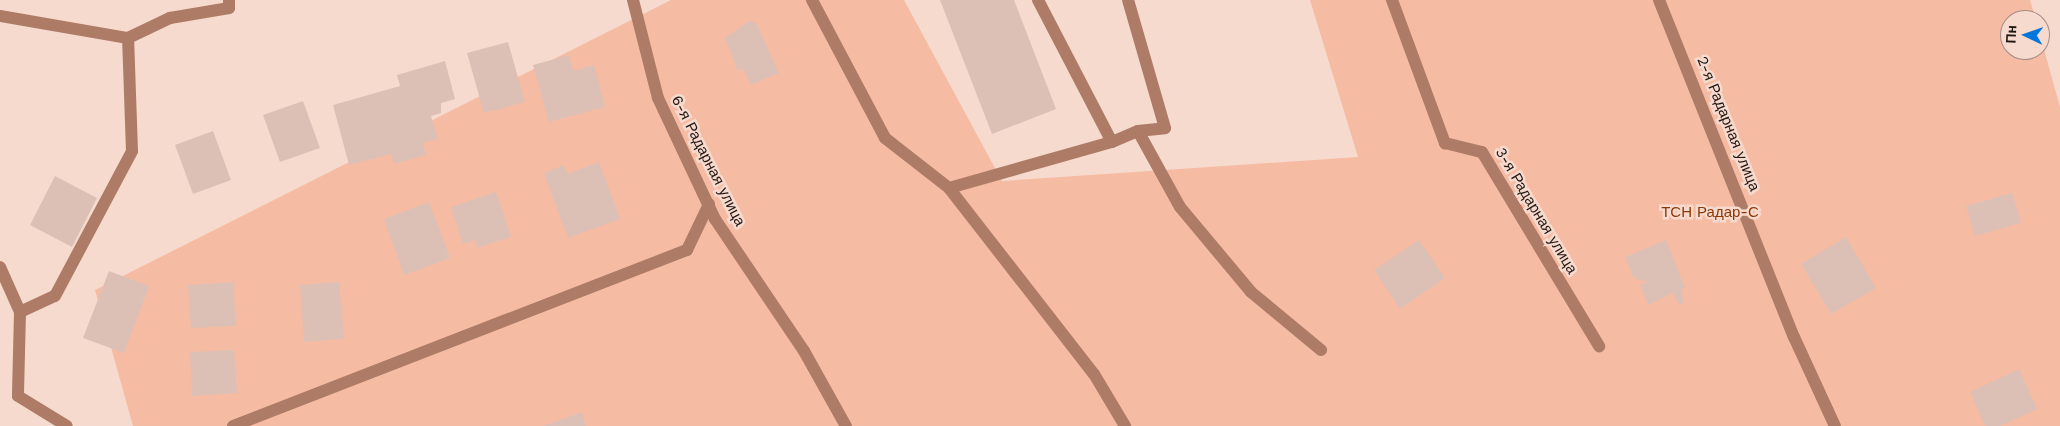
<!DOCTYPE html>
<meta charset="utf-8">
<style>
body{margin:0}
#map{position:relative;width:2060px;height:426px;overflow:hidden;background:#f7dace;font-family:"Work Sans",sans-serif}
div>[style]{position:absolute}
[style*='--x']{left:calc(var(--x)*1px);top:calc(var(--y)*1px);width:calc(var(--w)*1px);rotate:calc(var(--a)*1deg)}
.green>*{inset:0;background:#f6bba3}
.building>*{inset:0;background:#ddc0b5}
.service>*{height:12px;margin:-6px;padding:0 6px;transform-origin:6px;border-radius:6px;background:#ae7c66}
.minor>*{height:12px;margin:-6px;padding:0 6px;transform-origin:6px;border-radius:6px;background:#ae7c66}
span{translate:-50% -50%;white-space:nowrap;text-align:center;line-height:1.15;-webkit-text-stroke:5px #f7dace;paint-order:stroke}
.street-label{font-size:15px;color:#211713}
.park-label{font-size:15px;color:#8c3807}
.north{position:absolute;left:2000px;top:10px;width:50px;height:50px;box-sizing:border-box;background:#f7dace;border:1px solid #a18c83;border-radius:50%;rotate:273deg;font-size:14px;font-weight:700;line-height:20px;text-align:center;color:#211713}
.north::after{content:'';display:block;margin:auto;width:18px;height:22px;background:#0477df;clip-path:polygon(50% 0,100% 100%,50% 72%,0 100%)}
</style>
<div id="map">
<div class="green">
<i style="clip-path:polygon(671px 0,904px 0,1002px 181px,1358px 157px,1310px 0,2030px 0,2036px 20px,2010px 20px,2010px 50px,2040px 50px,2040px 35px,2060px 107px,2060px 426px,133px 426px,95px 290px)"></i>
</div>
<div class="building">
<i style="clip-path:polygon(940px 0,1014px 0,1056px 109px,992px 134px)"></i>
<i style="clip-path:polygon(749px 21px,756px 23px,779px 73px,751px 85px,743px 69px,738px 71px,725px 38px)"></i>
<i style="clip-path:polygon(508px 42px,525px 102px,484px 113px,467px 53px)"></i>
<i style="clip-path:polygon(569px 55px,573px 71px,594px 65px,605px 107px,549px 122px,533px 65px)"></i>
<i style="clip-path:polygon(445px 61px,455px 99px,441px 103px,441px 113px,431px 116px,438px 139px,423px 143px,426px 155px,394px 164px,391px 154px,349px 165px,333px 105px,400px 86px,397px 75px)"></i>
<i style="clip-path:polygon(303px 101px,320px 148px,280px 162px,263px 115px)"></i>
<i style="clip-path:polygon(213px 131px,231px 180px,193px 194px,175px 145px)"></i>
<i style="clip-path:polygon(599px 162px,620px 219px,568px 238px,544px 173px,564px 165px,567px 174px)"></i>
<i style="clip-path:polygon(55px 176px,97px 198px,72px 247px,30px 225px)"></i>
<i style="clip-path:polygon(496px 192px,511px 237px,477px 248px,475px 240px,463px 244px,451px 207px)"></i>
<i style="clip-path:polygon(2012px 193px,2021px 223px,1975px 236px,1966px 206px)"></i>
<i style="clip-path:polygon(429px 202px,450px 258px,404px 275px,384px 219px)"></i>
<i style="clip-path:polygon(1846px 237px,1876px 288px,1831px 314px,1801px 264px)"></i>
<i style="clip-path:polygon(1419px 240px,1445px 278px,1400px 309px,1374px 270px)"></i>
<i style="clip-path:polygon(1666px 240px,1685px 288px,1681px 289px,1684px 303px,1679px 304px,1673px 293px,1648px 305px,1640px 285px,1647px 282px,1634px 278px,1625px 257px)"></i>
<i style="clip-path:polygon(109px 271px,149px 286px,124px 353px,83px 338px)"></i>
<i style="clip-path:polygon(233px 282px,236px 326px,191px 328px,188px 285px)"></i>
<i style="clip-path:polygon(339px 282px,344px 339px,304px 342px,300px 285px)"></i>
<i style="clip-path:polygon(234px 350px,237px 393px,192px 396px,190px 352px)"></i>
<i style="clip-path:polygon(2019px 369px,2037px 409px,2000px 426px,1985px 426px,1970px 392px)"></i>
<i style="clip-path:polygon(582px 412px,586px 426px,543px 426px)"></i>
</div>
<div class="service">
<i style="--x:633;--y:0;--w:101;--a:75.7"></i>
<i style="--x:658;--y:98;--w:134;--a:64.8"></i>
<i style="--x:715;--y:219;--w:159;--a:56"></i>
<i style="--x:804;--y:351;--w:86;--a:60.8"></i>
<i style="--x:812;--y:0;--w:156;--a:62.1"></i>
<i style="--x:885;--y:138;--w:81;--a:38"></i>
<i style="--x:949;--y:188;--w:236;--a:52.1"></i>
<i style="--x:1094;--y:374;--w:61;--a:59.2"></i>
<i style="--x:1038;--y:0;--w:160;--a:62.5"></i>
<i style="--x:1392;--y:0;--w:153;--a:69.7"></i>
<i style="--x:1445;--y:143;--w:38;--a:14"></i>
<i style="--x:1482;--y:152;--w:227;--a:58.9"></i>
<i style="--x:1659;--y:0;--w:363;--a:68.2"></i>
<i style="--x:1794;--y:337;--w:98;--a:65.3"></i>
<i style="--x:1138;--y:131;--w:87;--a:61.1"></i>
<i style="--x:1180;--y:207;--w:111;--a:50.1"></i>
<i style="--x:1251;--y:292;--w:91;--a:39.6"></i>
<i style="--x:949;--y:188;--w:169;--a:-15.8"></i>
<i style="--x:1112;--y:142;--w:28;--a:-23"></i>
<i style="--x:1138;--y:131;--w:27;--a:-6"></i>
<i style="--x:1165;--y:128;--w:133;--a:-106.1"></i>
<i style="--x:0;--y:267;--w:49;--a:66"></i>
<i style="--x:20;--y:312;--w:84;--a:91.4"></i>
<i style="--x:18;--y:396;--w:57;--a:31.5"></i>
<i style="--x:20;--y:312;--w:38;--a:-25"></i>
<i style="--x:55;--y:296;--w:164;--a:-62"></i>
<i style="--x:132;--y:151;--w:113;--a:-92"></i>
<i style="--x:233;--y:426;--w:487;--a:-21.2"></i>
<i style="--x:687;--y:250;--w:51;--a:-64.4"></i>
</div>
<div class="minor">
<i style="--x:0;--y:16;--w:130;--a:9.8"></i>
<i style="--x:128;--y:38;--w:47;--a:-25.5"></i>
<i style="--x:170;--y:18;--w:60;--a:-9.6"></i>
<i style="--x:229;--y:8;--w:8;--a:-90"></i>
</div>
<div class="street-label">
<span style="left:1728px;top:124px;rotate:68deg">2-я Радарная улица</span>
<span style="left:708px;top:161px;rotate:63deg">6-я Радарная улица</span>
<span style="left:1536px;top:211px;rotate:59deg">3-я Радарная улица</span>
</div>
<div class="park-label">
<span style="left:1710px;top:213px">ТСН Радар-С</span>
</div>
<div class="north">Пн</div>
</div>
